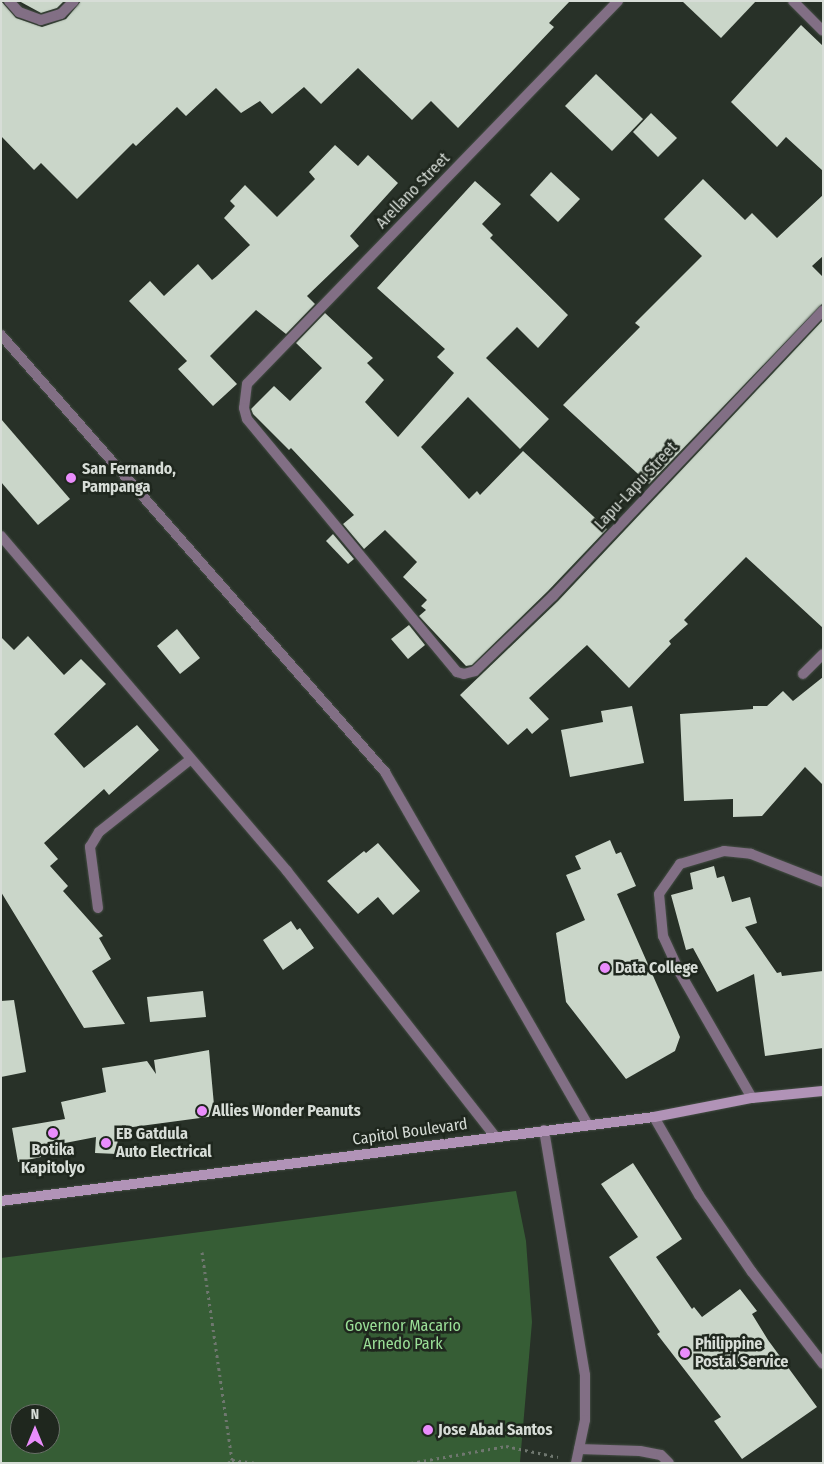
<!DOCTYPE html>
<style>
body{margin:0}
#map{position:relative;width:824px;height:1464px;overflow:hidden;background:#283128;font-family:"Fira Sans Condensed",sans-serif}
div>[style]{position:absolute}
[style*='--x']{left:calc(var(--x)*1px);top:calc(var(--y)*1px);width:calc(var(--w)*1px);rotate:calc(var(--a)*1deg)}
.green>*{inset:0;background:#365d35}
.building>*{inset:0;background:#cad6c9}
.path>*{height:3px;margin-top:-1.5px;transform-origin:0;background:repeating-linear-gradient(90deg,#6f776f 0 2.5px,transparent 0 6.5px)}
.roads{filter:drop-shadow(0 0 1px #444d44) drop-shadow(0 0 1px #444d44)}
.lane>*{height:10px;margin:-5px;padding:0 5px;transform-origin:5px;border-radius:5px;background:#826f85}
.street>*{height:10px;margin:-5px;padding:0 5px;transform-origin:5px;border-radius:5px;background:#826f85}
.secondary>*{height:10px;margin:-5px;padding:0 5px;transform-origin:5px;border-radius:5px;background:#b193b7}
.dots>*{width:14px;height:14px;translate:-50% -50%;box-sizing:border-box;border:2px solid #1f271e;border-radius:50%}
span{translate:-50% -50%;white-space:nowrap;text-align:center;line-height:1.15;-webkit-text-stroke:5px #1f271e;paint-order:stroke}
.street-label{font-size:16px;color:#d7ddd7}
.poi-label{font-size:16px;color:#d7ddd7;font-weight:700}
.left{translate:0 -50%;text-align:left}
.park-label{font-size:16px;color:#9adf97}
.frame{position:absolute;inset:0;border:2px solid #d7ddd7;pointer-events:none}
.north{position:absolute;left:10px;top:1404px;width:50px;height:50px;box-sizing:border-box;background:#1f271e;border:1px solid #697068;border-radius:50%;rotate:0deg;font-size:14px;font-weight:700;line-height:20px;text-align:center;color:#d7ddd7}
.north::after{content:'';display:block;margin:auto;width:18px;height:22px;background:#ea8dfc;clip-path:polygon(50% 0,100% 100%,50% 72%,0 100%)}
</style>
<div id="map">
<div class="green">
<i style="clip-path:polygon(evenodd,516px 1191px,526px 1241px,532px 1322px,520px 1462px,1px 1463px,1px 1258px,516px 1191px,20px 1414px,50px 1414px,50px 1444px,20px 1444px,20px 1414px)"></i>
</div>
<div class="building">
<i style="clip-path:polygon(1px 1px,16px 18px,42px 27px,66px 19px,81px 1px,570px 1px,549px 23px,554px 27px,458px 128px,431px 101px,412px 120px,358px 68px,321px 104px,304px 87px,272px 114px,260px 101px,241px 113px,216px 88px,186px 116px,177px 107px,136px 146px,133px 143px,77px 199px,41px 163px,34px 170px,1px 136px)"></i>
<i style="clip-path:polygon(19px 1px,64px 1px,57px 8px,41px 13px)"></i>
<i style="clip-path:polygon(682px 1px,756px 1px,721px 38px)"></i>
<i style="clip-path:polygon(801px 25px,823px 46px,823px 171px,786px 137px,777px 147px,731px 102px)"></i>
<i style="clip-path:polygon(596px 74px,643px 119px,612px 151px,565px 106px)"></i>
<i style="clip-path:polygon(651px 113px,677px 138px,658px 157px,633px 132px)"></i>
<i style="clip-path:polygon(335px 145px,358px 166px,368px 155px,398px 183px,350px 236px,359px 246px,307px 296px,315px 304px,286px 334px,256px 310px,210px 356px,237px 384px,213px 406px,178px 369px,187px 361px,129px 301px,150px 281px,164px 296px,198px 264px,212px 280px,217px 276px,250px 245px,224px 218px,235px 206px,230px 201px,245px 185px,277px 217px,315px 179px,309px 172px)"></i>
<i style="clip-path:polygon(551px 172px,580px 199px,558px 222px,530px 195px)"></i>
<i style="clip-path:polygon(703px 179px,745px 220px,752px 213px,777px 238px,823px 195px,823px 256px,812px 266px,823px 277px,823px 303px,649px 484px,563px 405px,640px 327px,635px 323px,702px 256px,664px 219px)"></i>
<i style="clip-path:polygon(475px 181px,501px 204px,482px 224px,493px 235px,490px 238px,568px 315px,538px 348px,517px 327px,486px 358px,549px 419px,520px 449px,468px 397px,421px 447px,469px 499px,477px 491px,480px 495px,523px 451px,607px 529px,548px 591px,472px 665px,466px 666px,419px 616px,426px 610px,421px 606px,427px 600px,403px 577px,417px 562px,385px 530px,364px 549px,343px 524px,354px 515px,291px 448px,289px 450px,253px 414px,251px 409px,274px 386px,290px 401px,322px 368px,296px 343px,325px 313px,373px 358px,367px 363px,384px 380px,365px 402px,398px 437px,454px 373px,437px 357px,445px 349px,377px 288px)"></i>
<i style="clip-path:polygon(823px 320px,823px 628px,746px 557px,684px 620px,688px 624px,669px 641px,671px 644px,629px 688px,587px 645px,529px 698px,549px 719px,532px 734px,527px 728px,508px 745px,460px 695px,558px 601px)"></i>
<i style="clip-path:polygon(1px 419px,70px 499px,38px 525px,1px 482px)"></i>
<i style="clip-path:polygon(333px 534px,354px 559px,348px 564px,326px 541px)"></i>
<i style="clip-path:polygon(409px 625px,425px 645px,408px 659px,391px 639px)"></i>
<i style="clip-path:polygon(177px 629px,200px 658px,180px 674px,157px 646px)"></i>
<i style="clip-path:polygon(28px 636px,64px 675px,81px 659px,106px 684px,54px 734px,84px 768px,137px 725px,159px 750px,109px 795px,104px 789px,44px 843px,58px 859px,50px 866px,68px 886px,63px 891px,103px 936px,99px 938px,111px 959px,92px 971px,125px 1024px,84px 1028px,1px 892px,1px 637px,14px 650px)"></i>
<i style="clip-path:polygon(823px 677px,823px 785px,805px 767px,762px 816px,733px 817px,733px 799px,684px 801px,680px 714px,753px 709px,753px 706px,767px 706px,783px 691px,793px 701px)"></i>
<i style="clip-path:polygon(632px 706px,644px 763px,570px 777px,561px 730px,603px 722px,601px 711px)"></i>
<i style="clip-path:polygon(610px 840px,616px 854px,621px 852px,636px 886px,617px 894px,680px 1037px,675px 1051px,626px 1079px,566px 1002px,556px 933px,585px 920px,566px 875px,581px 869px,575px 856px)"></i>
<i style="clip-path:polygon(378px 843px,420px 891px,393px 915px,378px 897px,358px 914px,327px 881px,364px 851px,366px 853px)"></i>
<i style="clip-path:polygon(714px 866px,717px 878px,724px 876px,732px 902px,750px 897px,757px 923px,745px 927px,777px 973px,781px 972px,782px 976px,823px 971px,823px 1048px,765px 1056px,754px 974px,717px 992px,693px 948px,686px 950px,671px 895px,693px 889px,690px 873px)"></i>
<i style="clip-path:polygon(291px 921px,297px 930px,300px 928px,314px 948px,283px 970px,263px 940px)"></i>
<i style="clip-path:polygon(203px 991px,206px 1017px,150px 1022px,147px 997px)"></i>
<i style="clip-path:polygon(14px 1000px,26px 1072px,1px 1077px,1px 1001px)"></i>
<i style="clip-path:polygon(209px 1050px,215px 1116px,118px 1129px,117px 1154px,95px 1153px,96px 1137px,39px 1148px,41px 1157px,18px 1162px,12px 1128px,65px 1119px,61px 1102px,106px 1092px,102px 1068px,147px 1061px,156px 1074px,154px 1060px)"></i>
<i style="clip-path:polygon(633px 1163px,682px 1239px,656px 1257px,692px 1309px,694px 1307px,702px 1317px,740px 1289px,757px 1311px,752px 1314px,768px 1340px,817px 1407px,742px 1459px,714px 1421px,721px 1417px,657px 1334px,660px 1332px,609px 1257px,638px 1237px,601px 1184px)"></i>
</div>
<div class="path">
<i style="--x:202;--y:1252;--w:210;--a:81.8"></i>
<i style="--x:228;--y:1463;--w:5;--a:-37"></i>
<i style="--x:232;--y:1460;--w:23;--a:7"></i>
<i style="--x:411;--y:1463;--w:97;--a:-10.1"></i>
<i style="--x:506;--y:1446;--w:53;--a:11.9"></i>
</div>
<div class="roads">
<div class="lane">
<i style="--x:1;--y:335;--w:582;--a:48.69"></i>
<i style="--x:385;--y:772;--w:407;--a:60.1"></i>
<i style="--x:98;--y:908;--w:62;--a:-97.5"></i>
<i style="--x:90;--y:847;--w:17;--a:-59"></i>
<i style="--x:99;--y:832;--w:116;--a:-38.4"></i>
<i style="--x:544;--y:1130;--w:248;--a:80.5"></i>
<i style="--x:585;--y:1375;--w:45;--a:90"></i>
<i style="--x:585;--y:1420;--w:44;--a:101.8"></i>
<i style="--x:579;--y:1449;--w:61;--a:1.9"></i>
<i style="--x:640;--y:1451;--w:21;--a:11"></i>
<i style="--x:661;--y:1455;--w:11;--a:45"></i>
</div>
<div class="street">
<i style="--x:9;--y:1;--w:15;--a:48"></i>
<i style="--x:19;--y:12;--w:23;--a:20"></i>
<i style="--x:41;--y:20;--w:21;--a:-17"></i>
<i style="--x:61;--y:14;--w:18;--a:-45"></i>
<i style="--x:618;--y:1;--w:533;--a:134.09"></i>
<i style="--x:247;--y:384;--w:24;--a:97"></i>
<i style="--x:244;--y:408;--w:11;--a:75"></i>
<i style="--x:247;--y:419;--w:329;--a:50.3"></i>
<i style="--x:457;--y:672;--w:7;--a:16"></i>
<i style="--x:464;--y:674;--w:11;--a:-15"></i>
<i style="--x:475;--y:671;--w:108;--a:-43.9"></i>
<i style="--x:553;--y:596;--w:393;--a:-46.6"></i>
<i style="--x:793;--y:1;--w:42;--a:45"></i>
<i style="--x:1;--y:536;--w:440;--a:49.5"></i>
<i style="--x:287;--y:871;--w:337;--a:51.9"></i>
<i style="--x:803;--y:674;--w:28;--a:-45"></i>
<i style="--x:752;--y:1098;--w:144;--a:-119.9"></i>
<i style="--x:680;--y:973;--w:41;--a:-114.7"></i>
<i style="--x:663;--y:936;--w:42;--a:-95.4"></i>
<i style="--x:659;--y:894;--w:37;--a:-55"></i>
<i style="--x:680;--y:864;--w:46;--a:-16.5"></i>
<i style="--x:724;--y:851;--w:27;--a:6"></i>
<i style="--x:751;--y:854;--w:77;--a:21.3"></i>
<i style="--x:654;--y:1117;--w:90;--a:60"></i>
<i style="--x:699;--y:1195;--w:93;--a:55.5"></i>
<i style="--x:752;--y:1272;--w:116;--a:52.3"></i>
</div>
<div class="secondary">
<i style="--x:1;--y:1201;--w:658;--a:-7.33"></i>
<i style="--x:654;--y:1117;--w:100;--a:-11"></i>
<i style="--x:752;--y:1098;--w:71;--a:-5.6"></i>
</div>
</div>
<div class="dots">
<i style="left:71px;top:478px;background:#ea8dfc"></i>
<i style="left:605px;top:968px;background:#ea8dfc"></i>
<i style="left:202px;top:1111px;background:#ea8dfc"></i>
<i style="left:53px;top:1133px;background:#ea8dfc"></i>
<i style="left:106px;top:1143px;background:#ea8dfc"></i>
<i style="left:685px;top:1353px;background:#ea8dfc"></i>
<i style="left:428px;top:1430px;background:#ea8dfc"></i>
</div>
<div class="street-label">
<span style="left:413px;top:191px;rotate:-46deg">Arellano Street</span>
<span style="left:636px;top:486px;rotate:-47deg">Lapu-Lapu Street</span>
<span style="left:410px;top:1132px;rotate:-8deg">Capitol Boulevard</span>
</div>
<div class="poi-label">
<span class="left" style="left:82px;top:478px">San Fernando,<br>Pampanga</span>
<span class="left" style="left:615px;top:968px">Data College</span>
<span class="left" style="left:212px;top:1111px">Allies Wonder Peanuts</span>
<span class="left" style="left:116px;top:1143px">EB Gatdula<br>Auto Electrical</span>
<span style="left:53px;top:1159px">Botika<br>Kapitolyo</span>
<span class="left" style="left:695px;top:1353px">Philippine<br>Postal Service</span>
<span class="left" style="left:438px;top:1430px">Jose Abad Santos</span>
</div>
<div class="park-label">
<span style="left:403px;top:1335px">Governor Macario<br>Arnedo Park</span>
</div>
<div class="frame"></div>
<div class="north">N</div>
</div>
